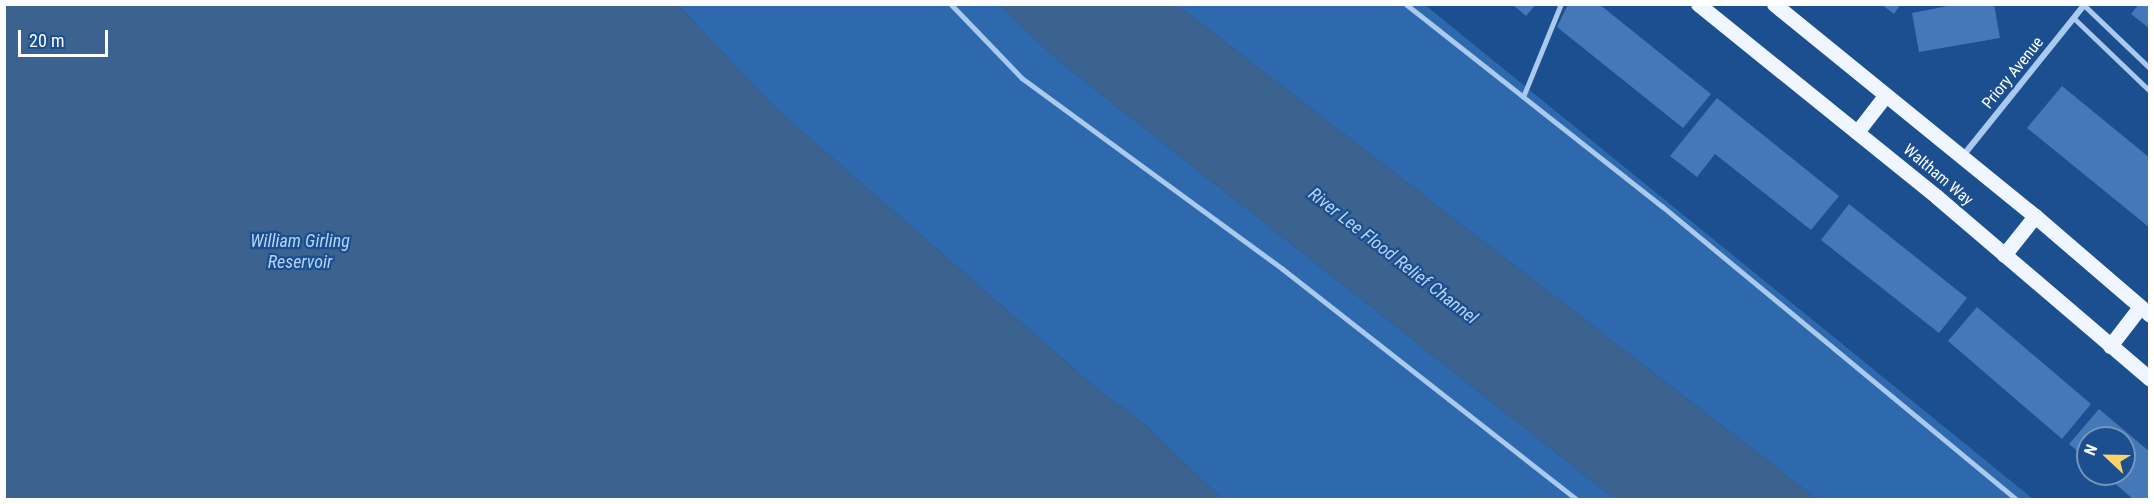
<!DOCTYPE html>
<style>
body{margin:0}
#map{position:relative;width:2154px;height:504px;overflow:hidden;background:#1b4f8f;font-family:"Roboto Condensed",sans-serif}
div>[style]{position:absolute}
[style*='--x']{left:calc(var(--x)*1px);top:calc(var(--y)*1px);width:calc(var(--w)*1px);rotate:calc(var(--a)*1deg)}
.green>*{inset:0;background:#2e69ad}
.water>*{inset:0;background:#3c6290}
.building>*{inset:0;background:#4478b7}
.service>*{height:4.5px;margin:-2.25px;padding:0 2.25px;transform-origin:2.25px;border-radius:2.25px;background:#a9c9ee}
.minor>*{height:6px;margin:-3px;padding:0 3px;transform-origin:3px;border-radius:3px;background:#a9c9ee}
.primary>*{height:15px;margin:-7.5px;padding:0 7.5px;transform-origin:7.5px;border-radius:7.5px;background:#f0f6ff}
span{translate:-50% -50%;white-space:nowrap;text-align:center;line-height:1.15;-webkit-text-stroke:4.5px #1b4f8f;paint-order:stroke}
.street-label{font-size:16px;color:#fff}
.water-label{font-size:18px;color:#b5d3f5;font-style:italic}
.frame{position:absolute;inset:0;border:6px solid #fff;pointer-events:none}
.north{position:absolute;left:2076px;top:426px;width:60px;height:60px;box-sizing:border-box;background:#1b4f8f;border:2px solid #7695bc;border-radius:50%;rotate:292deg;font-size:16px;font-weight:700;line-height:24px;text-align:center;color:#fff}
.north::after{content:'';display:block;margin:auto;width:21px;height:27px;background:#ffd166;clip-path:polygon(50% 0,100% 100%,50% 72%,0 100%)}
.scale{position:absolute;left:18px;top:30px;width:90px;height:27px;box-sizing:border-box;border:3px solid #fff;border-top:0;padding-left:8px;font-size:18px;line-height:21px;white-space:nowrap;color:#fff;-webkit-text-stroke:4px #1b4f8f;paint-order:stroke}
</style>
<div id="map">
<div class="green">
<i style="clip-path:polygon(678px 5px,1000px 5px,1059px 61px,1615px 499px,1222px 499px,1141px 421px,1096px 388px,772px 105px)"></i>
<i style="clip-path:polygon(1177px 5px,1425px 5px,2033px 499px,1817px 499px)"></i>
</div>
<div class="water">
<i style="clip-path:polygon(4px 5px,678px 5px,772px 105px,1096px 388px,1141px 421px,1222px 499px,5px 499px)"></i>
<i style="clip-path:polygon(1000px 5px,1177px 5px,1817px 499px,1615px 499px,1059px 61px)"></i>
</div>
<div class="building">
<i style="clip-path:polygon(1512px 4px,1536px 4px,1526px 16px)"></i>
<i style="clip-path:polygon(1568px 4px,1599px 4px,1711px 94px,1683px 128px,1557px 27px)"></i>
<i style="clip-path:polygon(1881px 4px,1901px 4px,1894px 14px)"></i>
<i style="clip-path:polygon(1958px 4px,1994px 4px,2000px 38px,1919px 52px,1912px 13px)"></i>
<i style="clip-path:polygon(2139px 4px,2150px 4px,2150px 29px,2131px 14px)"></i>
<i style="clip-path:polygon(2062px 86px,2150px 158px,2150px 228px,2027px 128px)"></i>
<i style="clip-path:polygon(1717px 98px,1839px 196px,1811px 230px,1715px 154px,1697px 177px,1670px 156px)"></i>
<i style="clip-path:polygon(1849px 204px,1967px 298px,1939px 333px,1821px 240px)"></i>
<i style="clip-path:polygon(1977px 307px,2091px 404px,2062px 439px,1948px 341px)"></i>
<i style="clip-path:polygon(2099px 409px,2150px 452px,2150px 500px,2134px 500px,2104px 474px,2124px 474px,2124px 438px,2088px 438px,2088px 460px,2069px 444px)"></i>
</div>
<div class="service">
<i style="--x:951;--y:4;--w:103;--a:46.2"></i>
<i style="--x:1022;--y:78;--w:323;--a:36.2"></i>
<i style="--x:1283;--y:269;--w:375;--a:38.1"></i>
<i style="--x:1406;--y:4;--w:326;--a:38.3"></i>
<i style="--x:1662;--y:206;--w:461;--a:39.6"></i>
<i style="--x:2084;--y:5;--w:91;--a:43.7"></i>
<i style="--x:2074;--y:18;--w:105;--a:43.8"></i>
<i style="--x:1523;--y:97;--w:100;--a:-67.8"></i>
</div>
<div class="minor">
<i style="--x:1962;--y:157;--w:196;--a:-51.2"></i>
</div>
<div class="primary">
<i style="--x:1698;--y:4;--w:307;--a:38.9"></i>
<i style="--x:1937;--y:197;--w:280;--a:40.5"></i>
<i style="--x:1774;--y:4;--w:336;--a:39.1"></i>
<i style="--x:2035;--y:216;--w:152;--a:40.7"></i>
<i style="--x:1857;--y:132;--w:46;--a:-52.1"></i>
<i style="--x:2004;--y:255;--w:50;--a:-51.5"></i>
<i style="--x:2110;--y:346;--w:49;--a:-52.4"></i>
</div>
<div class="street-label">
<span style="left:2013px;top:73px;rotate:-51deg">Priory Avenue</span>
<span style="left:1938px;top:175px;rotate:40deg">Waltham Way</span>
</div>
<div class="water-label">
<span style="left:300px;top:252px">William Girling<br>Reservoir</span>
<span style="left:1393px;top:256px;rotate:38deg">River Lee Flood Relief Channel</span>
</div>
<div class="frame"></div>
<div class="north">N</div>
<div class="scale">20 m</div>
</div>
